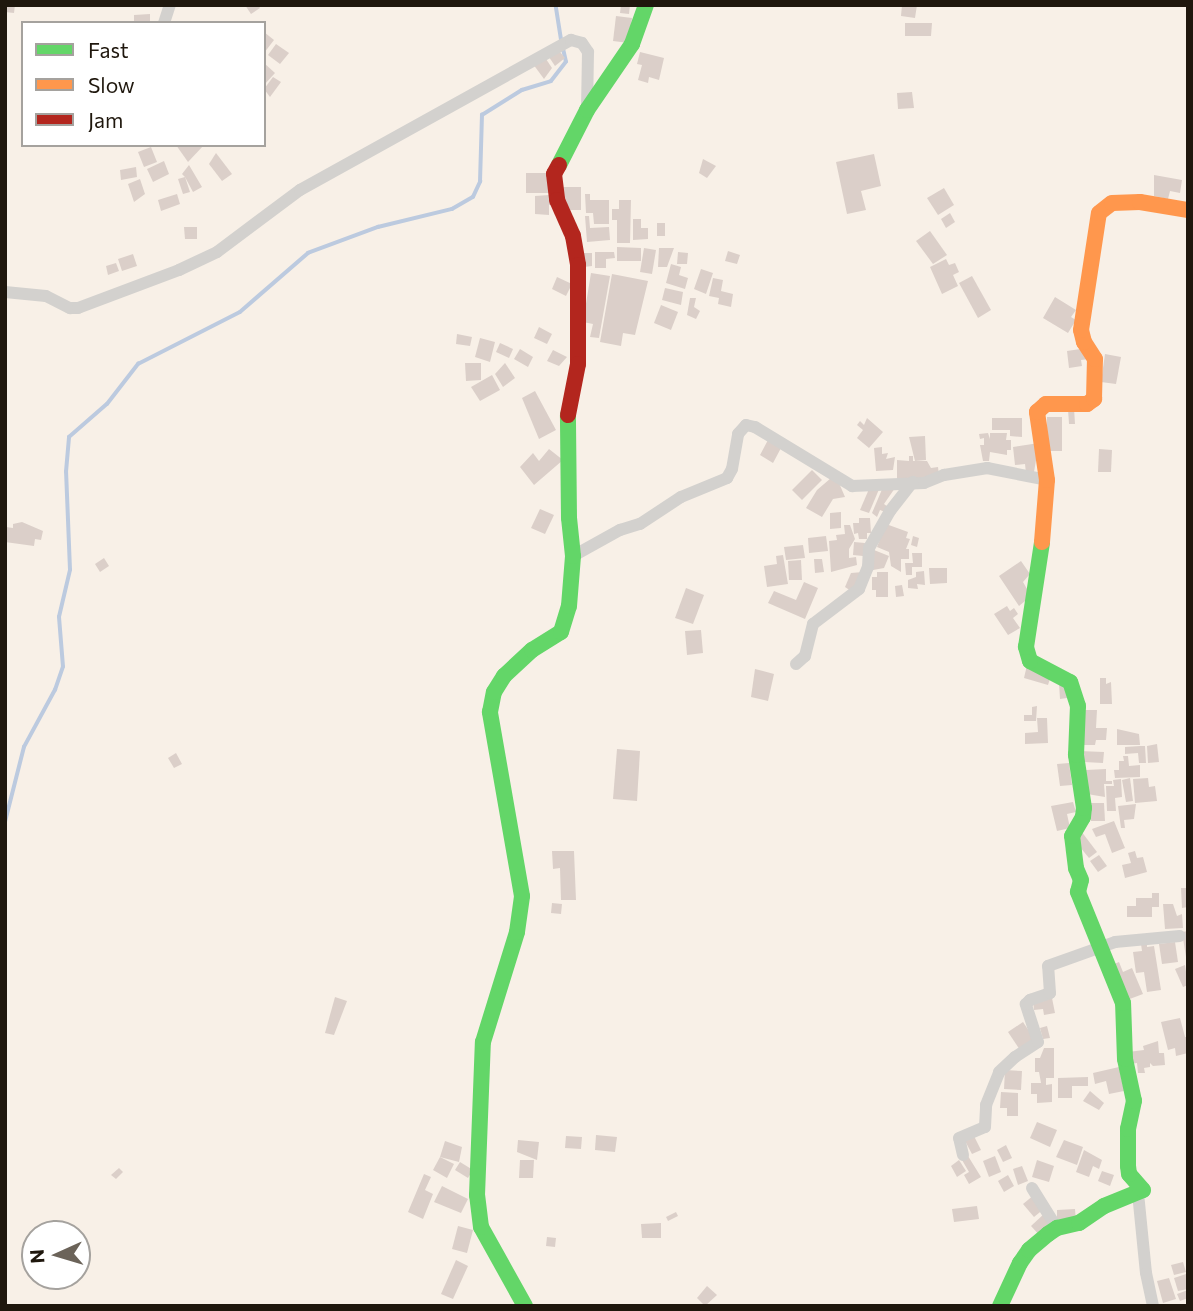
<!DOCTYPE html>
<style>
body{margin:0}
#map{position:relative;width:1193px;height:1311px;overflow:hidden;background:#f8f0e7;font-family:Commissioner,sans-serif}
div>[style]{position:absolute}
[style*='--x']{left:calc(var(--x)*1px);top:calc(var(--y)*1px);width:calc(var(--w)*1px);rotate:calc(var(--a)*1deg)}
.stream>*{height:3.5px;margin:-1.75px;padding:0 1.75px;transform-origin:1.75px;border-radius:1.75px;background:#bccadf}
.building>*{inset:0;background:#dbcfc9}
.street>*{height:12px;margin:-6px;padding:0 6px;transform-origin:6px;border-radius:6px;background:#d3d1ce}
.fast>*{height:16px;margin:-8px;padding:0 8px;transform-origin:8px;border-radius:8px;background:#63d668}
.slow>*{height:16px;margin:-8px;padding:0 8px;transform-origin:8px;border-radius:8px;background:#ff974d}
.jam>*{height:16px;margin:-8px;padding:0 8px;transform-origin:8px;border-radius:8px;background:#b3261e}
span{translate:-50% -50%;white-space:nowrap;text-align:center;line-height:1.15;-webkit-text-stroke:6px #fff;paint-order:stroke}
.frame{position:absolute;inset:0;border:7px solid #1f170d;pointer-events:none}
.legend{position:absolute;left:21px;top:21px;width:245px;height:126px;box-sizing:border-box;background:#fff;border:2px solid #a5a29e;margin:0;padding:9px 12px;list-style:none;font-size:21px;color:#1f170d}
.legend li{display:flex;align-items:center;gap:14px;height:35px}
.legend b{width:35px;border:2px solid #a5a29e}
.north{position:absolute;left:21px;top:1220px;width:70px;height:70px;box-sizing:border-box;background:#fff;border:2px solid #a5a29e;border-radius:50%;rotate:266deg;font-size:19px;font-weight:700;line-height:28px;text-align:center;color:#1f170d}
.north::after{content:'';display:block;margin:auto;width:24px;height:32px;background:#6b6359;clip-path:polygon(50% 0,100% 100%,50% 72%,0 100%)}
</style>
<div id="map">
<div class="stream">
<i style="--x:556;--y:5;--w:36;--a:81"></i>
<i style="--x:5;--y:822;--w:77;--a:-75.8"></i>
<i style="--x:24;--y:747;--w:65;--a:-61.5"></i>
<i style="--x:55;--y:690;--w:24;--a:-71"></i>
<i style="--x:63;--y:667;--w:50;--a:-94.6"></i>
<i style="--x:59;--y:617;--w:48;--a:-76.8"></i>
<i style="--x:70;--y:570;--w:98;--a:-92.3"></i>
<i style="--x:66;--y:472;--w:35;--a:-85"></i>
<i style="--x:69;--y:437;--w:50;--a:-41"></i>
<i style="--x:107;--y:404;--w:51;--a:-52.2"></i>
<i style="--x:138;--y:364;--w:114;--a:-27"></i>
<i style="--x:240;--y:312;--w:90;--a:-40.9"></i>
<i style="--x:308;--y:253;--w:75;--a:-20.4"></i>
<i style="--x:378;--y:227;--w:76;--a:-13.7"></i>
<i style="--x:452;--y:209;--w:24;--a:-30"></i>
<i style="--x:473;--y:197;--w:17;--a:-65"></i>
<i style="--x:480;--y:182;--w:67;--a:-88.3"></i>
<i style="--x:482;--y:115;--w:47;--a:-32"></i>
<i style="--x:522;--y:90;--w:30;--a:-17"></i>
<i style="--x:551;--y:81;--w:24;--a:-52"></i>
<i style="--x:566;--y:62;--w:13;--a:-103"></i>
</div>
<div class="building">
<i style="clip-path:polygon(5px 5px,15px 5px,14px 13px,5px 12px)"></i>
<i style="clip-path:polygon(245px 5px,258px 5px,260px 8px,251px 14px)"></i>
<i style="clip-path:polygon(621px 5px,630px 5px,629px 14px,620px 13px)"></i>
<i style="clip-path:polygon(902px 5px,917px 5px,915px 18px,901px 16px)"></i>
<i style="clip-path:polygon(150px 14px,150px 23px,134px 23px,134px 15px)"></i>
<i style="clip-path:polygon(616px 16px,632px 18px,629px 43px,613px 41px)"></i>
<i style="clip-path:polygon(905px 23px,932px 23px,931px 36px,905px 36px)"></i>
<i style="clip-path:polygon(264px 32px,274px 40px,264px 53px)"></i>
<i style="clip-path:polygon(276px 44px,289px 53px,280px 64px,268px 55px)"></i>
<i style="clip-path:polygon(556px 47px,565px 58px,555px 66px,547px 54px)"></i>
<i style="clip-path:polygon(640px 52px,664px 58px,659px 80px,649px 77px,648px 83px,638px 80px,642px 65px,637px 64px)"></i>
<i style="clip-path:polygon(544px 56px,552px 68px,544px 79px,533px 64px)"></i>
<i style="clip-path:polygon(264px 63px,275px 73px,264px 85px)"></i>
<i style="clip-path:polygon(273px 77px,281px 82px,270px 97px,264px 89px)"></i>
<i style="clip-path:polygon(912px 92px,914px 108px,898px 109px,897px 93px)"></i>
<i style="clip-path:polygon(176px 145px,204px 145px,188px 162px)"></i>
<i style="clip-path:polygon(151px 147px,157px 162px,144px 167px,138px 152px)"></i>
<i style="clip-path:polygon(216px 153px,232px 174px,222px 181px,209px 164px)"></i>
<i style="clip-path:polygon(874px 154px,881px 186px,861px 191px,866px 210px,847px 214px,836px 162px)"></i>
<i style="clip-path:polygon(703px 159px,716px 166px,707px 178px,699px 173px)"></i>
<i style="clip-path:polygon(164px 161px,169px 174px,153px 182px,147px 169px)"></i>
<i style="clip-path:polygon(189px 165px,202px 187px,193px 192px,185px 177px,190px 192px,183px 194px,178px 179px,185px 177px,182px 174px)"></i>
<i style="clip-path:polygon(136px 167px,137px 177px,121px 180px,120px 170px)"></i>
<i style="clip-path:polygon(526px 173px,551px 173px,551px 193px,526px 193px)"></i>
<i style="clip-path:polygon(1154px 175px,1182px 180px,1180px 193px,1170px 191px,1168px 199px,1154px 196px)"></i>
<i style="clip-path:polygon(140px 179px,145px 194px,134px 202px,128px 184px)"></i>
<i style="clip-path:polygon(561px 187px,581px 187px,581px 210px,561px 210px)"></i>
<i style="clip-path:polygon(944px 188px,954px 205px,938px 215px,927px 198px)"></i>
<i style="clip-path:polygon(177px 194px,180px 204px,161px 211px,158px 200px)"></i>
<i style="clip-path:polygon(585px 194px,590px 194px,590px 200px,609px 200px,609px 224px,594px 224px,593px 213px,586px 213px)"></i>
<i style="clip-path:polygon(549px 195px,552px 205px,549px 205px,549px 215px,535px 214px,535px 196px)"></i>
<i style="clip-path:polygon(619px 200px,631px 200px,630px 243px,617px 243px,617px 220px,612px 220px,612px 209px,619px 209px)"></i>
<i style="clip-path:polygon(950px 213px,955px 222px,946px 228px,941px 219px)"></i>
<i style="clip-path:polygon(585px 216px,589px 216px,590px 228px,609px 227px,610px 240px,587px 242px)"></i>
<i style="clip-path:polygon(633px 219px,641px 219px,641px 228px,648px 228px,648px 239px,633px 240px)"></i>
<i style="clip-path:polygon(657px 223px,665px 223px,665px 236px,657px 236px)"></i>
<i style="clip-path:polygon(184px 227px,197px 227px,197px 239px,185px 239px)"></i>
<i style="clip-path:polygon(930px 231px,947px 255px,933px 264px,916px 241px)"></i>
<i style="clip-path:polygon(617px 247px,641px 248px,641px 261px,617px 261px)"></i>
<i style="clip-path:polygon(644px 248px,656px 250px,652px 274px,640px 272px)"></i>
<i style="clip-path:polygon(659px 248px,674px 248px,667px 267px,658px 267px)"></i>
<i style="clip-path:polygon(728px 251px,740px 255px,737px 264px,725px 261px)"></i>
<i style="clip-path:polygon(595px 252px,614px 252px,615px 258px,606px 259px,606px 268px,595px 268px)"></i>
<i style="clip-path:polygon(678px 252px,688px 253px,687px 264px,677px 264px)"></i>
<i style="clip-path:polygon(584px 253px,592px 253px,592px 266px,584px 267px)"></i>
<i style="clip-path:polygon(133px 254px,137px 266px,122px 271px,118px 259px)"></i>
<i style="clip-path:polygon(946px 259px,949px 265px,955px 263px,959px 272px,953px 275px,958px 286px,942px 294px,930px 267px)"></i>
<i style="clip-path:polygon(116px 263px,119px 271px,108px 275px,106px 266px)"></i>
<i style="clip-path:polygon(671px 264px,681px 267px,679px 275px,688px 278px,685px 289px,666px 283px)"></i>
<i style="clip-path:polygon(701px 269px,713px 273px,706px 294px,694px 289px)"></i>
<i style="clip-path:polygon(591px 273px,610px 276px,599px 338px,590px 337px,593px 324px,583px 322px)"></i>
<i style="clip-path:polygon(612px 274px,648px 281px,635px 335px,623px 333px,621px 346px,600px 342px)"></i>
<i style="clip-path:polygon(972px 276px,991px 310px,978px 318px,959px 283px)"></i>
<i style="clip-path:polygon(557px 277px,572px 284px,566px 296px,552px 289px)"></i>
<i style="clip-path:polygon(713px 278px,723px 280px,721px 291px,733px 294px,731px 307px,718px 304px,719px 298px,709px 296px)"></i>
<i style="clip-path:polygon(665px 288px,683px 292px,681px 305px,662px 300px)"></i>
<i style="clip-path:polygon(1055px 297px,1076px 310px,1071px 317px,1076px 320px,1068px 333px,1043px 318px)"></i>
<i style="clip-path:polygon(690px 298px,696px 298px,694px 307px,700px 311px,696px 319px,687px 315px)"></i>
<i style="clip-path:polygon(661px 305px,678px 312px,671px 330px,654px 323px)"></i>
<i style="clip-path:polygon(539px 327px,552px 334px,547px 344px,534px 338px)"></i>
<i style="clip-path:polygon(457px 334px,472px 337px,470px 346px,456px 344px)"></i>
<i style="clip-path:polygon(480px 338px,495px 342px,490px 362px,475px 357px)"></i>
<i style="clip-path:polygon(500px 343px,513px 349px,509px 358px,496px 352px)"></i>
<i style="clip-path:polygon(1087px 348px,1089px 359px,1081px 360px,1082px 366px,1069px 368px,1067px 351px)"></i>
<i style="clip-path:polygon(520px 349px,533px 357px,528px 367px,514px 359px)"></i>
<i style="clip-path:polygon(553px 350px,567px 357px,559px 366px,547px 361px)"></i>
<i style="clip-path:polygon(1105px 354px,1121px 357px,1116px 384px,1101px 382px)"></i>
<i style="clip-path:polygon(465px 363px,481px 363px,481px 380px,466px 381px)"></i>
<i style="clip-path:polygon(505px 363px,515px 378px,503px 387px,495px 374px)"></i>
<i style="clip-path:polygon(492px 375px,500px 390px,480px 401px,471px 387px)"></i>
<i style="clip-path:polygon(535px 391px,556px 430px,539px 439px,522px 398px)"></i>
<i style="clip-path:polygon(1074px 408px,1075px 424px,1069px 424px,1068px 409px)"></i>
<i style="clip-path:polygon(1047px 417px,1062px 417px,1062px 451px,1047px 451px)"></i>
<i style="clip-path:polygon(867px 418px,883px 432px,869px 448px,857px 438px,863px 430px,857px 425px,860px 421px,864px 425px)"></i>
<i style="clip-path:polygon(992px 418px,1022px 418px,1022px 437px,1010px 436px,1010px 430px,992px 430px)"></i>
<i style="clip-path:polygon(988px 433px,990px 439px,990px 433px,1007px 433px,1006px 440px,1011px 440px,1011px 450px,1007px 450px,1007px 455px,990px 452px,989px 461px,983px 461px,980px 445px,984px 445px,984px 438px,980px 439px,979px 434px)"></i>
<i style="clip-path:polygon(925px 436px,926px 460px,915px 461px,909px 437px)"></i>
<i style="clip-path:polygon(768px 440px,781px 448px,773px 463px,760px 455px)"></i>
<i style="clip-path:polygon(1039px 443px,1034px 472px,1026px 473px,1025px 464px,1015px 465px,1013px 447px)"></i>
<i style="clip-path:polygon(882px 447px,882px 454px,888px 453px,886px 459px,895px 457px,893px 470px,876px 471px,874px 448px)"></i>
<i style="clip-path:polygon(549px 449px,563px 460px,534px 485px,520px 467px,533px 453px,539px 461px)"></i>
<i style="clip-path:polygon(1099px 449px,1112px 450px,1111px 472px,1098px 472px)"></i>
<i style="clip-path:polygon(909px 456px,913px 456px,913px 461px,927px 461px,931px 468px,938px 467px,939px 476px,926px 482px,897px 481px,897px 460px,909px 461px)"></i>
<i style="clip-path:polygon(812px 470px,822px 480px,802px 500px,792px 490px)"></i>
<i style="clip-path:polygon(831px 478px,839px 483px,845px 497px,833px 499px,822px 517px,806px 508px,817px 490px)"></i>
<i style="clip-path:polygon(880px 487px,869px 513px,860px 510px,869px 489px)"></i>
<i style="clip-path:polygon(883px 487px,895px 488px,884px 504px,888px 507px,885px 512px,880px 510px,877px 517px,872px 513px)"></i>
<i style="clip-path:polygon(540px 509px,554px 515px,545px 534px,531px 528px)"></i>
<i style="clip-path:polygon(841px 512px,841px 528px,830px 529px,830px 513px)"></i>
<i style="clip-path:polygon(859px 518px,870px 518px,871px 533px,867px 533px,867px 539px,859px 539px,858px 533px,854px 534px,853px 523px,859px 523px)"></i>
<i style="clip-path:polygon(22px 522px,43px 531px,41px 540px,35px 539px,34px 546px,5px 542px,6px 527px,13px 528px,13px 524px)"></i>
<i style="clip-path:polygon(886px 524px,908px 532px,906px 538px,910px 539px,906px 549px,909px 549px,909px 559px,901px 559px,901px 572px,891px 566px,889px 552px,877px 547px)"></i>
<i style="clip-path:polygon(844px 525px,850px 525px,855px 539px,849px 549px,849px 558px,856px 557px,857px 565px,831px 572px,829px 541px,837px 540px,836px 535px,845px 534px)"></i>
<i style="clip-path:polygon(826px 536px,828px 551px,809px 553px,808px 538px)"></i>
<i style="clip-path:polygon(913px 536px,919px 538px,917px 547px,911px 545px)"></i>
<i style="clip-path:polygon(854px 542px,865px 543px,863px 556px,853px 555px)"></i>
<i style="clip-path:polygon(803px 545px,805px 558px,786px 560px,784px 547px)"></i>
<i style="clip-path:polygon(874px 550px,889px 556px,884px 568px,873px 570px)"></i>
<i style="clip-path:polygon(912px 553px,922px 553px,922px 567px,912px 567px,912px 575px,906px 575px,905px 563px,913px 563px)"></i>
<i style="clip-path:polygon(783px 555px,788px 584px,767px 587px,764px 566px,777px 564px,776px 556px)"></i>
<i style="clip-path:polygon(104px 558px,109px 566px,100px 572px,95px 564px)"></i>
<i style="clip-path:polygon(814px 559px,822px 559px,824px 572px,815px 573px)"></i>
<i style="clip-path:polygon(801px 560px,802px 580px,789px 580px,788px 561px)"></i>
<i style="clip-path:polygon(1021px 561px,1030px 574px,1023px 582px,1031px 596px,1019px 606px,999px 576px)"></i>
<i style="clip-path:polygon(929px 568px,947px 568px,947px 583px,930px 584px)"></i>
<i style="clip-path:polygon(924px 571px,925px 585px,917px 584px,918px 589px,908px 588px,908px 580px,916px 577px,916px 572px)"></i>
<i style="clip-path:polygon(863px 572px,851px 591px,845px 587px,851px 573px)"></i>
<i style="clip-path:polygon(877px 572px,888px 572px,888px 597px,876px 597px,876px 590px,872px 590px,872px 577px,877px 577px)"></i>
<i style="clip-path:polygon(804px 582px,818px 588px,805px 619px,768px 603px,774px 591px,796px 600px)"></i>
<i style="clip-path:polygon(902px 585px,904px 596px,896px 597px,895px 586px)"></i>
<i style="clip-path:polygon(686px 588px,704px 595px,693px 624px,675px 618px)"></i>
<i style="clip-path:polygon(1007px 606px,1010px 611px,1014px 608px,1018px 614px,1013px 618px,1020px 628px,1008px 635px,994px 614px)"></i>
<i style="clip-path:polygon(701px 630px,703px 653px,687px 655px,685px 631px)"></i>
<i style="clip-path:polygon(1027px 665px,1052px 672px,1048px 685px,1024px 678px)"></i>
<i style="clip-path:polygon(755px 669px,774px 674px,768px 701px,751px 697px)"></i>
<i style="clip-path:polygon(1100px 678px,1106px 678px,1106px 684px,1111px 682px,1112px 704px,1100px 704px)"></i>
<i style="clip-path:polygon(1059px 683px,1069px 694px,1067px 698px,1060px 699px)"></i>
<i style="clip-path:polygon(1037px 706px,1036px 721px,1024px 721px,1024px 715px,1032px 715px,1032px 707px)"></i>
<i style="clip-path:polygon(1081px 710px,1097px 710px,1096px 728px,1107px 728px,1106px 740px,1096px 740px,1095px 745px,1080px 745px)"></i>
<i style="clip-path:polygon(1037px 718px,1047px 718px,1048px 743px,1025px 744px,1025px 733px,1038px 732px)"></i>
<i style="clip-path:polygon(1117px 729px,1139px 734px,1140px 745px,1117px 745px)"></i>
<i style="clip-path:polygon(1157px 744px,1159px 762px,1148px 763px,1147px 746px)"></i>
<i style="clip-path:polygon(1140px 746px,1145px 746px,1146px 763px,1139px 763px,1138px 753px,1125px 754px,1125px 747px)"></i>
<i style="clip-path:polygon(617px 749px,640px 751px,637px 801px,613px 799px)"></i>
<i style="clip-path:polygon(1079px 751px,1104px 752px,1103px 763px,1084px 762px)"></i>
<i style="clip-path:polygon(176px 753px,182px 764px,174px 768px,168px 758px)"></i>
<i style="clip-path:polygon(1123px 756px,1128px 756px,1129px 766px,1140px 765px,1140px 777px,1115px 778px,1114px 770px,1119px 770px,1119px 761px,1124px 761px)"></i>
<i style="clip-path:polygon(1069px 763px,1072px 785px,1060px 786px,1057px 764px)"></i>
<i style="clip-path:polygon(1106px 769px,1106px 781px,1112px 781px,1112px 784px,1104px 784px,1105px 797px,1087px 794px,1086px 770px)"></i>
<i style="clip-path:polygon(1130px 778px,1133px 801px,1126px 802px,1122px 780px)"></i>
<i style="clip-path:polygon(1148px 778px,1149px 787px,1155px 786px,1157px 801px,1135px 803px,1133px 779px)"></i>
<i style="clip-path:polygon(1121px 779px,1122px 797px,1115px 798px,1116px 811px,1107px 811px,1106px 786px,1114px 786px,1113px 780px)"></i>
<i style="clip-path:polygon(1073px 802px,1076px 812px,1067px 814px,1070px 828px,1057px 831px,1051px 806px)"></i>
<i style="clip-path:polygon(1090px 803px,1104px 803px,1105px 821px,1091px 821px)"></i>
<i style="clip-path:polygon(1136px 804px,1134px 819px,1124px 820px,1125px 828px,1121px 828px,1118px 806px)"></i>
<i style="clip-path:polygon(1114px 821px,1125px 848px,1112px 853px,1105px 834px,1096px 837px,1092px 829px)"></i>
<i style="clip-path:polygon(1081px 831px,1097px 852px,1089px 858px,1075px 841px)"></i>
<i style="clip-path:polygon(552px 851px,574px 851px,576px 900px,561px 900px,560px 868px,553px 869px)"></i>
<i style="clip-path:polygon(1135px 851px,1137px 858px,1143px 857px,1147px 872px,1125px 878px,1122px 865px,1131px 863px,1128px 853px)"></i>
<i style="clip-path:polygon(1099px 855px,1107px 866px,1098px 872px,1090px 861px)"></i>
<i style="clip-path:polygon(1181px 888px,1188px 888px,1188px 907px,1182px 908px)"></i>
<i style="clip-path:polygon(1152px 893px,1159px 893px,1159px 907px,1152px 907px,1152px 917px,1127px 917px,1127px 906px,1136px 906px,1136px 898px,1152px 898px)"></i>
<i style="clip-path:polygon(552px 903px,562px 904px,561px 914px,551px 913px)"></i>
<i style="clip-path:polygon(1163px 904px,1173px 904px,1177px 916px,1182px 914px,1183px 928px,1165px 929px)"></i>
<i style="clip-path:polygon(1188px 931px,1188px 957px,1186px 957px,1182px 932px)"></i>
<i style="clip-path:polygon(1175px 942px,1178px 962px,1162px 964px,1159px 944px)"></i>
<i style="clip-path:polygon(1147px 943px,1147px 947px,1154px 946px,1161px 990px,1147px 992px,1144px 972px,1136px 973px,1133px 952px,1142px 951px,1141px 944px)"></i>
<i style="clip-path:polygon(1119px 962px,1123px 972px,1132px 968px,1143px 994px,1127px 1000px,1112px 965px)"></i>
<i style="clip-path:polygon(1185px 965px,1188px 985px,1183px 987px,1175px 969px)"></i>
<i style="clip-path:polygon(335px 997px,347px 1001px,334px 1035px,325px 1033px)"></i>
<i style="clip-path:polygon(1052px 998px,1055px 1013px,1044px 1015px,1043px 1009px,1034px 1010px,1033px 1001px)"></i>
<i style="clip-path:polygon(1180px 1018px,1185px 1037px,1188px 1037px,1188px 1053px,1176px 1056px,1175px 1048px,1168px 1050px,1161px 1022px)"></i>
<i style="clip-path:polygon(1023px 1022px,1035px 1040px,1020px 1050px,1008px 1032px)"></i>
<i style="clip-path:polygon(1047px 1026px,1050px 1038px,1043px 1039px,1040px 1028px)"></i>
<i style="clip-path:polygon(1158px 1041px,1159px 1053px,1164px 1053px,1165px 1065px,1153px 1066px,1150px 1063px,1150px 1067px,1144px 1068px,1145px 1073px,1138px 1073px,1137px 1063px,1130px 1064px,1128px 1052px,1144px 1050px,1143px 1046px)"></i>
<i style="clip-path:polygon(1044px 1048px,1054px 1048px,1054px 1078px,1046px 1078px,1046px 1085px,1052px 1084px,1052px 1102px,1037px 1103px,1037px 1094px,1031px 1094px,1031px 1083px,1041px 1083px,1039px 1072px,1035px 1072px,1035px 1058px,1040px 1058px)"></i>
<i style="clip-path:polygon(1119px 1067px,1124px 1091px,1109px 1094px,1106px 1081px,1095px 1084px,1093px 1073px)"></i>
<i style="clip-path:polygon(1005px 1070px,1022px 1071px,1021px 1090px,1004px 1089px)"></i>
<i style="clip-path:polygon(1088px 1077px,1088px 1086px,1072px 1086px,1072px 1098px,1058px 1098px,1058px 1078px)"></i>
<i style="clip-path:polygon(1090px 1091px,1104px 1103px,1099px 1110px,1083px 1101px)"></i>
<i style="clip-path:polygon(1001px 1092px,1018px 1093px,1018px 1116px,1007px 1116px,1007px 1108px,1000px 1108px)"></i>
<i style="clip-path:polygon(1037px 1122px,1057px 1130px,1050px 1147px,1030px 1138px)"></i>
<i style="clip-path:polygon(973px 1134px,981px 1150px,972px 1154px,964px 1139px)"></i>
<i style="clip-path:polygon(596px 1135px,617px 1137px,615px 1152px,595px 1150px)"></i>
<i style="clip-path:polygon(566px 1136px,582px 1137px,581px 1149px,565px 1148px)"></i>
<i style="clip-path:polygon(518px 1140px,539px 1142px,537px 1160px,517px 1152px)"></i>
<i style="clip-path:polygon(1064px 1140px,1083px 1147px,1077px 1165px,1056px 1157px)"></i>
<i style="clip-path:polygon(445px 1141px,462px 1147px,459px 1162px,440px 1157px)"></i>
<i style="clip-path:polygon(1006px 1145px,1012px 1158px,1003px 1162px,997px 1150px)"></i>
<i style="clip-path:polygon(1084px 1150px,1102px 1160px,1099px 1169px,1093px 1166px,1089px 1177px,1076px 1172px)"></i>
<i style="clip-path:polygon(968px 1156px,981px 1177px,969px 1184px,964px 1175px,969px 1172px,962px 1160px)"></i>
<i style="clip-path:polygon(995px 1156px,1001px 1172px,989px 1177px,983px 1161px)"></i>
<i style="clip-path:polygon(440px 1157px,454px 1164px,447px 1178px,433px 1170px)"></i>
<i style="clip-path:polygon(520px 1160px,534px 1160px,533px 1178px,519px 1178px)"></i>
<i style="clip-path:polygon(959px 1160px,966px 1171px,957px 1177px,951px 1166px)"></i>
<i style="clip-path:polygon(1037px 1160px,1054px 1166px,1049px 1182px,1032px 1177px)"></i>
<i style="clip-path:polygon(460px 1162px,473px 1170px,468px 1178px,455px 1170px)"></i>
<i style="clip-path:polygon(1022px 1166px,1028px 1181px,1018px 1185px,1013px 1169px)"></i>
<i style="clip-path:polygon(119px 1168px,123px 1172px,116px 1179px,111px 1175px)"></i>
<i style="clip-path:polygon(1102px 1171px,1114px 1175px,1110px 1186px,1098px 1181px)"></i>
<i style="clip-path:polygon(424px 1174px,431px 1177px,425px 1190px,433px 1194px,423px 1219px,408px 1212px)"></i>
<i style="clip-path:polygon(1008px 1175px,1014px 1186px,1004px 1192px,998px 1181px)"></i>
<i style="clip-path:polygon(442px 1186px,468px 1199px,461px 1213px,434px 1202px)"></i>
<i style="clip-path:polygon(1034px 1195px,1045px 1208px,1034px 1217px,1023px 1204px)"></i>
<i style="clip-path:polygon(977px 1206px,979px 1219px,954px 1222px,952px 1209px)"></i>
<i style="clip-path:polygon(1075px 1209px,1076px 1222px,1057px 1223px,1057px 1210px)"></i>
<i style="clip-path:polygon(676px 1212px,678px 1216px,668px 1221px,666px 1217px)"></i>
<i style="clip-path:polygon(1045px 1213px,1055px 1224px,1041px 1237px,1031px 1226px)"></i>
<i style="clip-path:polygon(661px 1223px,661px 1238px,642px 1238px,641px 1224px)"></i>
<i style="clip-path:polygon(458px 1226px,473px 1230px,467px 1253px,452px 1249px)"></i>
<i style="clip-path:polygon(547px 1237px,556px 1238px,555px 1247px,546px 1246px)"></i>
<i style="clip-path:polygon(456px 1260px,468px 1266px,453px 1299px,441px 1294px)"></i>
<i style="clip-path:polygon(1183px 1262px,1186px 1272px,1174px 1275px,1171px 1265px)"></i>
<i style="clip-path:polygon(1186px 1274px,1188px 1289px,1178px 1291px,1174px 1278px)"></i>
<i style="clip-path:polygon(1169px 1278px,1176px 1299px,1163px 1303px,1157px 1281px)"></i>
<i style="clip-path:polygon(707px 1286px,717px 1295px,705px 1306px,697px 1298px)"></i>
<i style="clip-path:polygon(1188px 1290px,1188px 1298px,1180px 1301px,1177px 1294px)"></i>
</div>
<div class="street">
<i style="--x:164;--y:23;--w:19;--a:-72"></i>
<i style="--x:5;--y:292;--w:41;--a:5.6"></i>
<i style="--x:46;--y:296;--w:27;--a:27"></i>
<i style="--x:70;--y:308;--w:8;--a:0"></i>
<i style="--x:78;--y:308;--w:108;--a:-20.6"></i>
<i style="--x:179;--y:270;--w:42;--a:-25.3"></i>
<i style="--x:217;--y:252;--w:104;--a:-36.8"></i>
<i style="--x:300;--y:190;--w:310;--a:-29"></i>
<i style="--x:571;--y:40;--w:11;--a:15"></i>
<i style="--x:582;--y:43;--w:11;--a:56"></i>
<i style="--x:588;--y:52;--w:58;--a:91"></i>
<i style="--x:573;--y:556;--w:54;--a:-29"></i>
<i style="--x:620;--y:530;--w:21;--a:-17"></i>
<i style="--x:640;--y:524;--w:49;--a:-33.4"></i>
<i style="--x:681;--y:497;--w:50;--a:-22.4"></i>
<i style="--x:727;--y:478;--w:10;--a:-61"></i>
<i style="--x:732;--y:469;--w:36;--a:-80"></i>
<i style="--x:738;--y:434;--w:12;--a:-48"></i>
<i style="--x:746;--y:425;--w:9;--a:13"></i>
<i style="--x:755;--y:427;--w:114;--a:31.3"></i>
<i style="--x:852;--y:486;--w:72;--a:-2.4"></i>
<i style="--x:924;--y:483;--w:22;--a:-22"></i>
<i style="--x:944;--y:475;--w:44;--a:-9.2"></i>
<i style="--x:987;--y:468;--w:61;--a:11.3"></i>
<i style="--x:796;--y:664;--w:12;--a:-42"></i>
<i style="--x:805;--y:656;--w:33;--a:-76"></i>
<i style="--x:813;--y:624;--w:58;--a:-37.3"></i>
<i style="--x:859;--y:589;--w:24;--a:-68"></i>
<i style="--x:868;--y:567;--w:19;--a:-87"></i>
<i style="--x:869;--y:548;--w:43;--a:-60.4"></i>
<i style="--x:890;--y:511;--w:37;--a:-52"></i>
<i style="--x:963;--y:1155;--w:17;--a:-103"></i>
<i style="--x:959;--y:1138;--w:28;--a:-23"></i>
<i style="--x:985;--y:1127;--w:22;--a:-87"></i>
<i style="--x:986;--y:1105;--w:35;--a:-68"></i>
<i style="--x:999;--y:1072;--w:22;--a:-43"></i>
<i style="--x:1015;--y:1057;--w:27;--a:-33"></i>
<i style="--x:1038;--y:1042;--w:40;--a:-108"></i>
<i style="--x:1026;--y:1004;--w:6;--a:-45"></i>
<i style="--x:1030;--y:1000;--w:21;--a:-19"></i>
<i style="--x:1050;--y:993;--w:27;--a:-94"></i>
<i style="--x:1048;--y:966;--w:71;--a:-19.7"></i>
<i style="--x:1115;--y:942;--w:65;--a:-5.3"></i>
<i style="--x:1032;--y:1188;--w:47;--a:58"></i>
<i style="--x:1138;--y:1193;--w:80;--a:84.3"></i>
<i style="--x:1146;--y:1273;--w:34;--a:78"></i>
</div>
<div class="fast">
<i style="--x:559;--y:165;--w:62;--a:-63"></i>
<i style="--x:587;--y:110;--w:80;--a:-55.7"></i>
<i style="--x:632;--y:44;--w:41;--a:-70.3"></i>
<i style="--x:525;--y:1306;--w:90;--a:-119.1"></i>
<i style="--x:481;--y:1227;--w:32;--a:-97"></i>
<i style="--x:477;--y:1195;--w:153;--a:-87.8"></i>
<i style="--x:483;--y:1042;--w:115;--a:-72.8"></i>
<i style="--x:517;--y:932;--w:36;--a:-82"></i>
<i style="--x:522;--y:896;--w:187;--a:-99.9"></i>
<i style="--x:490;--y:712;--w:20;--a:-79"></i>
<i style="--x:494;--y:692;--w:19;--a:-58"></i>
<i style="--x:504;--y:676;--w:38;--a:-43"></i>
<i style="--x:532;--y:650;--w:34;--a:-32"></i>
<i style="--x:561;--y:632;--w:27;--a:-73"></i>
<i style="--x:569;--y:606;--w:50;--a:-85.4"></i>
<i style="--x:573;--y:556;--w:38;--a:-96"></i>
<i style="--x:569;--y:518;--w:103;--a:-90.6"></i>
<i style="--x:1000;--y:1306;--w:47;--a:-65.1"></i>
<i style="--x:1020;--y:1263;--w:16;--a:-55"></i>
<i style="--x:1029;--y:1250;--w:25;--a:-40"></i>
<i style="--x:1048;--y:1234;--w:11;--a:-34"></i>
<i style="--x:1057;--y:1228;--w:23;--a:-13"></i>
<i style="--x:1079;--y:1223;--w:30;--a:-34"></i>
<i style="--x:1104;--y:1206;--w:42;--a:-22.3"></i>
<i style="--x:1143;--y:1190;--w:21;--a:-131"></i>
<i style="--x:1129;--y:1174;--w:8;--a:-97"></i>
<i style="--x:1128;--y:1166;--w:37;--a:-90"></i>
<i style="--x:1128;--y:1129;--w:29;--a:-78"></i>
<i style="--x:1134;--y:1101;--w:43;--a:-102.1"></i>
<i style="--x:1125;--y:1059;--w:56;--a:-92"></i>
<i style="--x:1123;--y:1003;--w:120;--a:-112.1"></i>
<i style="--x:1078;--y:892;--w:12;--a:-76"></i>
<i style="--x:1081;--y:880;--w:13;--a:-113"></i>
<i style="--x:1076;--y:868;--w:32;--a:-97"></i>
<i style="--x:1072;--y:836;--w:22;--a:-60"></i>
<i style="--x:1083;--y:817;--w:9;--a:-84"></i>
<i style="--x:1084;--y:808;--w:54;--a:-98.6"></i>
<i style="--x:1076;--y:755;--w:49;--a:-87.7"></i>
<i style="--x:1078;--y:706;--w:25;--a:-108"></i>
<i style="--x:1070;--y:682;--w:45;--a:-152.3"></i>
<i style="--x:1030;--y:661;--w:15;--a:-106"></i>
<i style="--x:1026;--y:647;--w:106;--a:-81.3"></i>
</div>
<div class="slow">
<i style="--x:1042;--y:542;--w:62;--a:-85.4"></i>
<i style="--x:1047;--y:480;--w:69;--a:-98.4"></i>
<i style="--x:1037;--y:412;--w:12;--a:-42"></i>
<i style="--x:1046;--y:404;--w:41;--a:0"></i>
<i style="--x:1087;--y:404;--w:9;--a:-36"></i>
<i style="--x:1094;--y:399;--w:40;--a:-88.6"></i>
<i style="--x:1095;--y:359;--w:20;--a:-123"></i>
<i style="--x:1084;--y:342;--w:12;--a:-104"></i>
<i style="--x:1081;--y:330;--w:118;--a:-81.3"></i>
<i style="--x:1099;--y:213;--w:16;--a:-38"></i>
<i style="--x:1112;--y:203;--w:28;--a:-2"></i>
<i style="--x:1140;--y:202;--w:49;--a:9.5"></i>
</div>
<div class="jam">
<i style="--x:559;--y:165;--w:10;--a:119"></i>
<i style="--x:554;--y:174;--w:26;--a:83"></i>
<i style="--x:557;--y:200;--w:39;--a:66"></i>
<i style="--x:573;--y:236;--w:29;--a:80"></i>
<i style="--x:578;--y:265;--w:99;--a:90"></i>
<i style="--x:578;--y:364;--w:52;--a:101.1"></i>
</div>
<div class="frame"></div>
<ul class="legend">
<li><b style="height:9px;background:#63d668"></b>Fast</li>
<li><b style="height:9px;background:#ff974d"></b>Slow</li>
<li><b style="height:9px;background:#b3261e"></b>Jam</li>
</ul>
<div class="north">N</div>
</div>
